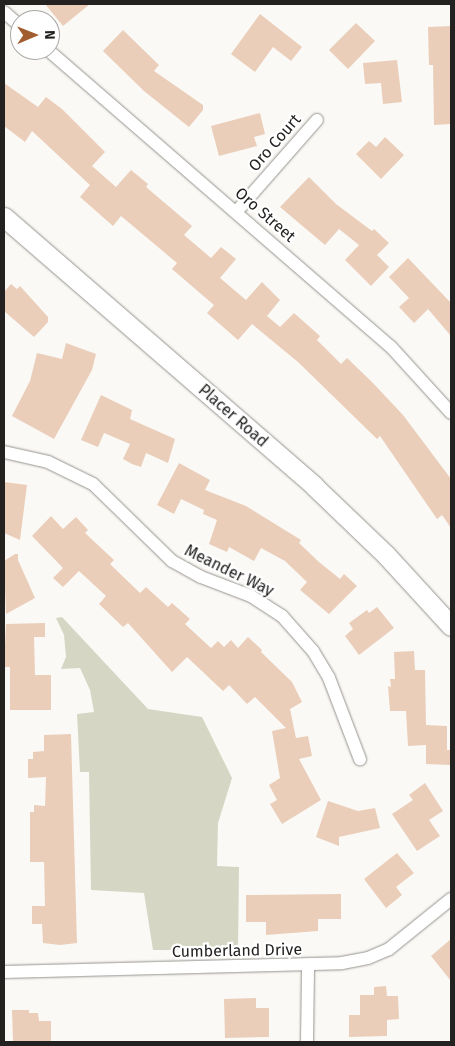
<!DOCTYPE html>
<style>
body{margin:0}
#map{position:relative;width:455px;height:1046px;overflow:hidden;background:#fbf9f5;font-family:"Fira Sans",sans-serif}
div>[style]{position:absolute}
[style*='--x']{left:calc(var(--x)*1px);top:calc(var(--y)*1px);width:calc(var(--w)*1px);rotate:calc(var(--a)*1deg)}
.green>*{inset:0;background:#d5d7c4}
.building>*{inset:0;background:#eaceb9}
.roads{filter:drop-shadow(0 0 1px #95938f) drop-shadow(0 0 1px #95938f)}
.street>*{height:12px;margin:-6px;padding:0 6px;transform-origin:6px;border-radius:6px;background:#fff}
.secondary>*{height:19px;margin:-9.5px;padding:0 9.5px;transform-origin:9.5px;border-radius:9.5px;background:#fff}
span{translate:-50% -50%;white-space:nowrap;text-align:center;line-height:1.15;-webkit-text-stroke:4.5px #fff;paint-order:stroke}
.street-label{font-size:16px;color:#232221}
.frame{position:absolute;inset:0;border:5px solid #232221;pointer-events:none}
.north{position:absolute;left:10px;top:10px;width:50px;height:50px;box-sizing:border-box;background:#fff;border:1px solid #a7a7a6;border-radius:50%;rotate:89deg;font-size:14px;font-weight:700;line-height:20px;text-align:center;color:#232221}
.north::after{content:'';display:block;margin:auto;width:18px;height:22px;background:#a15c2f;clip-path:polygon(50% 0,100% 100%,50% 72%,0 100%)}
</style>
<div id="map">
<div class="green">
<i style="clip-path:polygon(62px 617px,148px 709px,202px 717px,232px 778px,218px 823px,217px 866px,239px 867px,238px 950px,153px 950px,144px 893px,91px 890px,89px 772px,80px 772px,77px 714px,94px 712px,90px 690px,80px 668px,61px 669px,66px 657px,64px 635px,56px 618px)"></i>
</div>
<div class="building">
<i style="clip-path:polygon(45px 4px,90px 4px,63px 26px)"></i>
<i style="clip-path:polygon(260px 14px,302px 47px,291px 61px,273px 47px,255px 72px,231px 54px)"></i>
<i style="clip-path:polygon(356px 23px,375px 41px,348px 69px,329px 50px)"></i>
<i style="clip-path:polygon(451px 26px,451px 124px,434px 125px,433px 65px,429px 65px,428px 27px)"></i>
<i style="clip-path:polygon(123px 30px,159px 65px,154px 71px,203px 105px,203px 110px,189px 127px,144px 91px,103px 51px)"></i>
<i style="clip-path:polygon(397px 60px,402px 102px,383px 104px,381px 83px,365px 84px,363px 63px)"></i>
<i style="clip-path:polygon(4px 83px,38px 107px,46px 97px,62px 109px,105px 152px,92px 166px,116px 187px,131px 170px,148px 184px,146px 187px,192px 226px,184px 235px,211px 258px,221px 247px,236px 259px,220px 278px,246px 300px,262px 282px,280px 300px,267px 316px,280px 327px,294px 313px,320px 336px,317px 340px,341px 364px,347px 358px,372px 382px,403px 415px,451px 479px,451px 528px,442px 515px,437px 519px,380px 436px,377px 439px,298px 362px,252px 324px,238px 340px,207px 313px,214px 305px,172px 269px,177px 263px,121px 216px,113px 226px,80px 197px,90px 185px,32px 131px,25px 142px,4px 126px)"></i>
<i style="clip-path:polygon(260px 113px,265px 134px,254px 137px,257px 146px,219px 156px,211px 126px)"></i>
<i style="clip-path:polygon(385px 137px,404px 155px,381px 179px,356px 154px,369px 141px,376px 147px)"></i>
<i style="clip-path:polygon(309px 177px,336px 204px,372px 231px,374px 229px,389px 243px,377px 255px,389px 267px,371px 286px,345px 260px,359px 245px,339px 229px,325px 245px,280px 207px)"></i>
<i style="clip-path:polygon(408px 258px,451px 303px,451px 336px,428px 309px,414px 323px,399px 307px,409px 298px,389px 277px)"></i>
<i style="clip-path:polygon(11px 284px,17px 289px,20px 286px,48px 317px,48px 322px,34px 337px,4px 311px,4px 292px)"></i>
<i style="clip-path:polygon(66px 343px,96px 354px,92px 370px,54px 439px,12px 416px,30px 381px,37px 353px,62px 359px)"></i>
<i style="clip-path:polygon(101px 395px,132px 410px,130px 419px,175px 439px,168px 463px,146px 453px,141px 467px,132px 464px,123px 459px,130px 444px,104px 433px,98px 447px,81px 440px)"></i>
<i style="clip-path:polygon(179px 463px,210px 480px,205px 490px,246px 506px,301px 540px,299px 543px,319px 562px,340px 579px,344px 574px,357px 586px,329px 614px,300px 590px,307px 582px,285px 561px,261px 548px,254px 561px,229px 547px,227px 552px,209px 544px,217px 520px,203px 514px,204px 510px,181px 499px,174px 514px,157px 505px)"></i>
<i style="clip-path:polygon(4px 482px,27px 485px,20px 540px,4px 533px)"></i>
<i style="clip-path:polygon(51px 516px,63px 529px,76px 517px,88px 530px,85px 533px,114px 560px,110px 564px,140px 593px,146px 587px,168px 607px,172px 603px,190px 619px,185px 624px,211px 648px,218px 641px,224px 647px,231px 640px,238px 648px,248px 637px,262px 650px,261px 652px,292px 682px,302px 702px,290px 709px,296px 738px,308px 736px,312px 756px,299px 759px,321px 800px,282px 824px,270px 804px,277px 800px,269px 785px,280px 778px,272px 731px,286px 728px,255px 697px,247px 704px,229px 685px,223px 691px,187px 657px,172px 672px,128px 623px,123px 627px,99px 604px,106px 596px,79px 571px,63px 587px,53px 578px,63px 568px,32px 536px)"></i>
<i style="clip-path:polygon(15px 554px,18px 554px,18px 560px,35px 598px,6px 614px,4px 561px)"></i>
<i style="clip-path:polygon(377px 607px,394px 628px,359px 655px,345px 636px,353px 629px,349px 623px,367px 610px,369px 613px)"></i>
<i style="clip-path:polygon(45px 623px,45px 637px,34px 637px,35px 675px,51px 675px,51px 710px,10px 710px,10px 667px,4px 667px,6px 624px)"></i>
<i style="clip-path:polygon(414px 651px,415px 670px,425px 670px,426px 725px,447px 726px,447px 750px,451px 750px,451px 765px,426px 764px,426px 745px,408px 746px,406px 711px,390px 711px,388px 686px,391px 687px,390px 679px,395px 679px,394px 652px)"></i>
<i style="clip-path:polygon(71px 734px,77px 943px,60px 945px,43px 943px,42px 924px,32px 924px,32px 906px,45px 906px,44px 862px,30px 862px,30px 812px,34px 812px,34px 805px,45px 806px,46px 777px,28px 778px,28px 759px,33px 759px,33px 752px,44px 751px,44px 735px)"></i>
<i style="clip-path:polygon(425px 783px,443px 811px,429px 820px,440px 836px,417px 851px,392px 814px,413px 800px,409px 795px)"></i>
<i style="clip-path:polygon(328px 801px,358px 811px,375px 808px,380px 828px,339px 837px,339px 846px,316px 837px)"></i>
<i style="clip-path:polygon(397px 853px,414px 873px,396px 887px,402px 895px,386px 908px,364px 879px)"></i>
<i style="clip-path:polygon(341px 894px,341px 919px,318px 919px,318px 931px,266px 935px,266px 922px,246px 922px,246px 895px)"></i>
<i style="clip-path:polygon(451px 939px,451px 981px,431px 956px)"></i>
<i style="clip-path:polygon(386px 986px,387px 996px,398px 996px,399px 1019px,387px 1020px,387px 1036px,349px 1037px,349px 1015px,360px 1015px,360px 995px,374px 995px,374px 987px)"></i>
<i style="clip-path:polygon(256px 998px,256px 1008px,269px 1008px,269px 1037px,225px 1038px,224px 999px)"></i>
<i style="clip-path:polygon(12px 1010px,29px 1010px,29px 1013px,38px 1013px,39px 1021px,51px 1021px,51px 1042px,13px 1042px)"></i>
</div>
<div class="roads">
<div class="street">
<i style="--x:4;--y:12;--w:21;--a:41"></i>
<i style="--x:48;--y:50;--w:454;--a:40.9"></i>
<i style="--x:391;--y:347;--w:89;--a:47.7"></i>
<i style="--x:237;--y:211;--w:121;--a:-48.7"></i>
<i style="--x:4;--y:452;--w:45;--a:12.8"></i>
<i style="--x:48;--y:462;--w:50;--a:26.1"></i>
<i style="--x:93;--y:484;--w:110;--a:44.3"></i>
<i style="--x:172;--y:561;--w:33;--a:29"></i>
<i style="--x:201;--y:577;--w:53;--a:20.8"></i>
<i style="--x:251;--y:596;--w:37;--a:33"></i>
<i style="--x:282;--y:616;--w:47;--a:48.5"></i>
<i style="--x:313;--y:651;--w:31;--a:59"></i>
<i style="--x:329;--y:678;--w:87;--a:69.1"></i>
<i style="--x:4;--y:972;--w:338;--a:-1.5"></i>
<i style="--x:342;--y:963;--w:26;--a:-11"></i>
<i style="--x:368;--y:958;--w:23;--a:-23"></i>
<i style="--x:389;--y:949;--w:80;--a:-38.9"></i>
<i style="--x:307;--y:1042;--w:76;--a:-89.2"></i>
</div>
<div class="secondary">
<i style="--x:4;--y:217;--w:410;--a:40.9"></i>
<i style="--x:314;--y:486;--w:100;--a:43.8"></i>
<i style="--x:386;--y:555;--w:96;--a:47.5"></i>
</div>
</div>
<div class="street-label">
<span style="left:275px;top:143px;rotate:-49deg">Oro Court</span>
<span style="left:265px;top:215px;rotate:41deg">Oro Street</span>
<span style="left:233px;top:416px;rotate:41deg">Placer Road</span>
<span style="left:229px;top:571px;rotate:26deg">Meander Way</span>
<span style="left:237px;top:951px;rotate:-1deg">Cumberland Drive</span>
</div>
<div class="frame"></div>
<div class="north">N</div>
</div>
